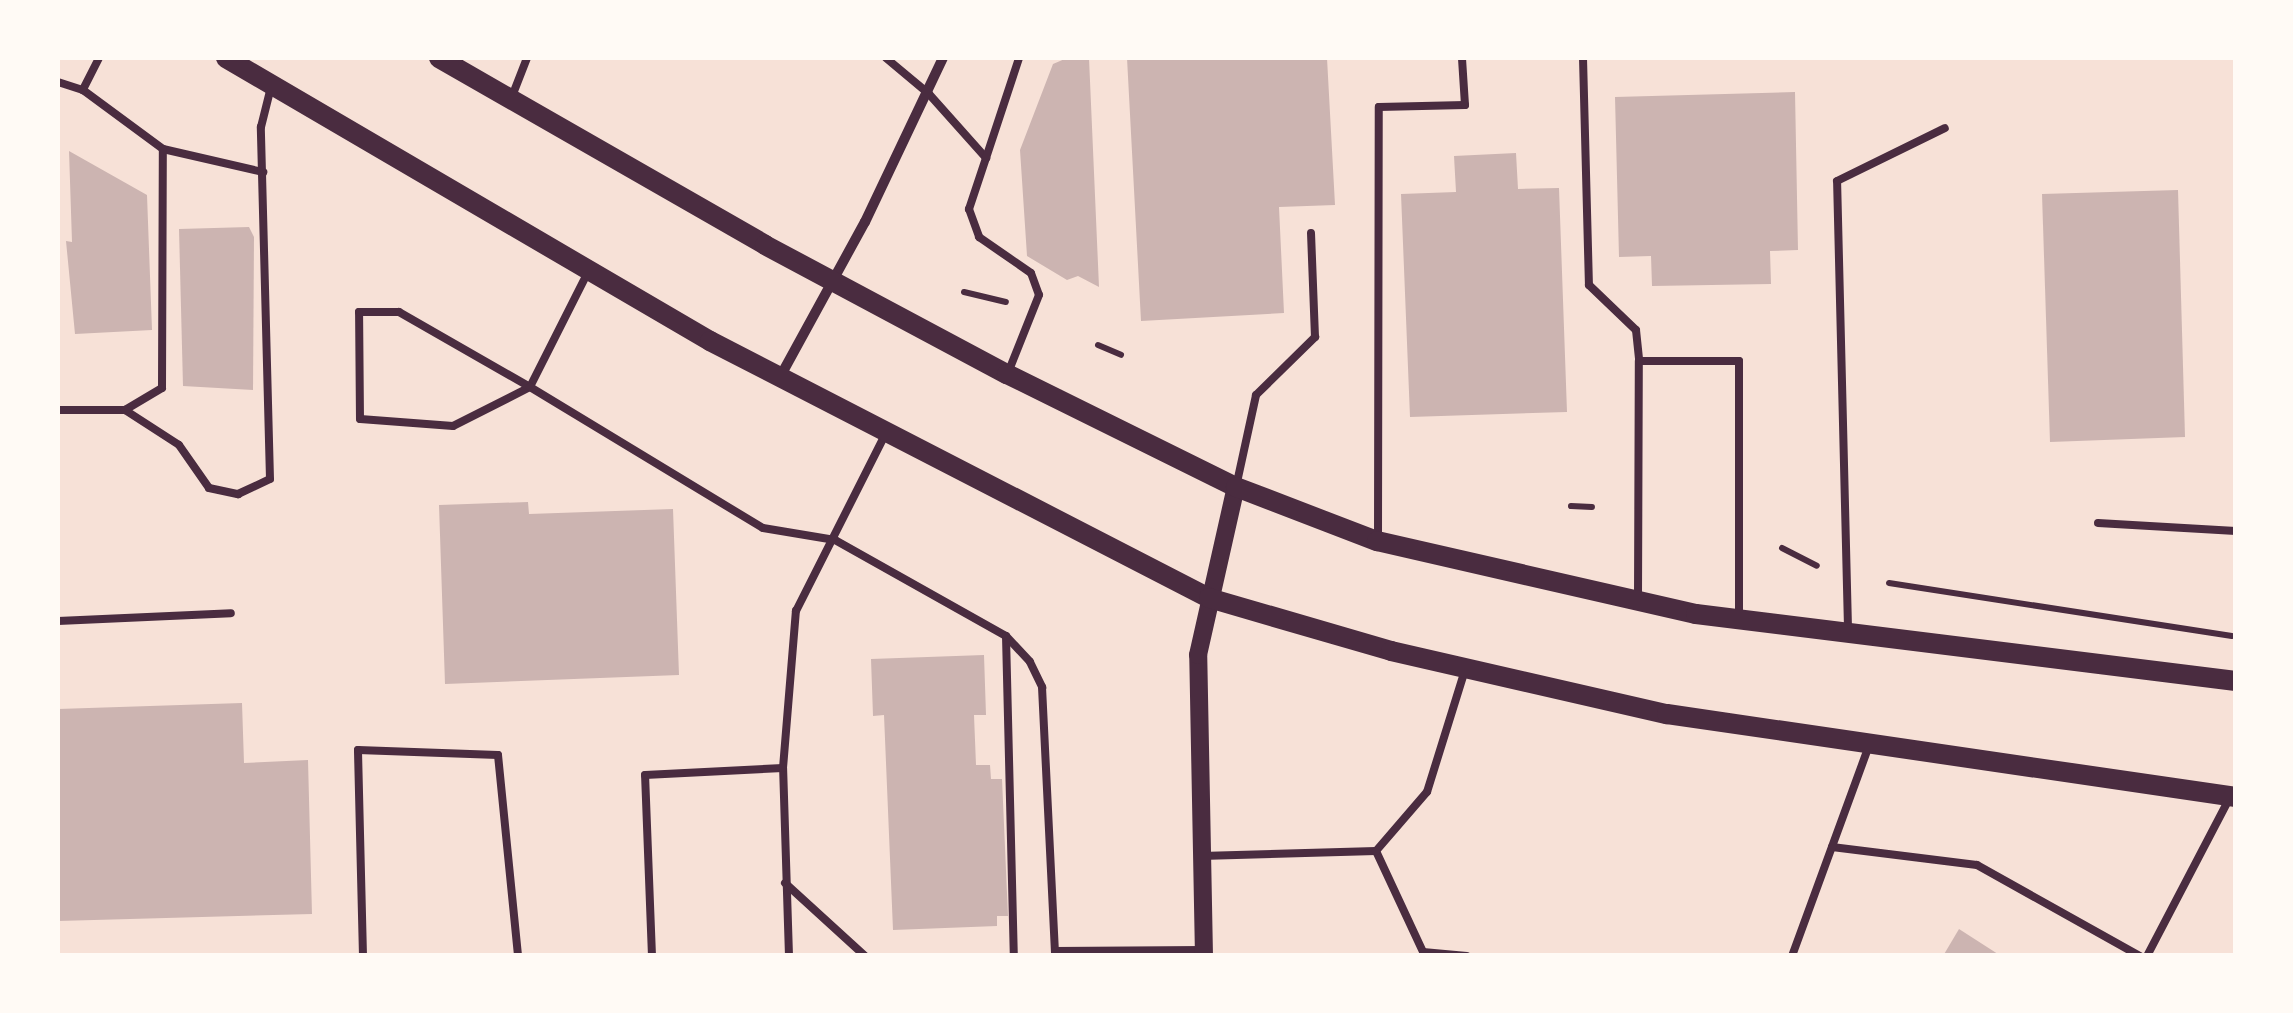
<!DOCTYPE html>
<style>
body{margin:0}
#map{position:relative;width:2293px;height:1013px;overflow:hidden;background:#f7e1d7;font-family:Lato,sans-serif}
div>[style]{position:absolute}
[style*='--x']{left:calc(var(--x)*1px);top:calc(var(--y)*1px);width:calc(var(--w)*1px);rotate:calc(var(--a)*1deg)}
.building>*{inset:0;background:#ccb4b1}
.path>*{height:6px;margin:-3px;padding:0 3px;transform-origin:3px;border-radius:3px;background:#4a2c40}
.service>*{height:8px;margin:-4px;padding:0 4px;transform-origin:4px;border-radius:4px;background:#4a2c40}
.minor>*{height:10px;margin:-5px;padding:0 5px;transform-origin:5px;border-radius:5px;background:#4a2c40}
.tertiary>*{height:18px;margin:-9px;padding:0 9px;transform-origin:9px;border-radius:9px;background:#4a2c40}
.secondary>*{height:20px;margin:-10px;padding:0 10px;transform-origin:10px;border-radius:10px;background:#4a2c40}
span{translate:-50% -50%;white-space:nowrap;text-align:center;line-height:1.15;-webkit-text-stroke:9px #fffaf5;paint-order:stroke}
.frame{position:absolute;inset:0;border:60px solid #fffaf5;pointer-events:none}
</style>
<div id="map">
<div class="building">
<i style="clip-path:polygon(1067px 58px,1089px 58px,1099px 287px,1078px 276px,1067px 280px,1027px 256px,1020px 150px,1053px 64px)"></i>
<i style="clip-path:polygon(1127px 58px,1327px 58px,1335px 205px,1279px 207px,1284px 313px,1141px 321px)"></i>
<i style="clip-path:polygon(1795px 92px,1798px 250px,1770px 251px,1771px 284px,1652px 286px,1651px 256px,1619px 257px,1615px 97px)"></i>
<i style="clip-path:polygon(69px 151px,147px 195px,152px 330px,75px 334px,66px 241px,72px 242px)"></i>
<i style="clip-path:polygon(1516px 153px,1518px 189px,1559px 188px,1567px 412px,1410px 417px,1401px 194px,1456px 192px,1454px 156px)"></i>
<i style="clip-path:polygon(2178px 190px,2185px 437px,2050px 442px,2042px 194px)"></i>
<i style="clip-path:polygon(249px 227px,254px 237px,253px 390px,183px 386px,179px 229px)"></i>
<i style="clip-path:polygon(528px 502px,529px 514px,673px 509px,679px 675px,445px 684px,439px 505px)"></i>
<i style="clip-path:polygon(984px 655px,986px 715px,974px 715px,976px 765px,990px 765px,991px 779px,1002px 779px,1008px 916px,997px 916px,997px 926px,893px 930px,884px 715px,873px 716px,871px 659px)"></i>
<i style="clip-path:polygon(242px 703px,244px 763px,308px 760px,312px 914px,58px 921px,58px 709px)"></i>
<i style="clip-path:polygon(1959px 929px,2001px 956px,1943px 956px)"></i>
</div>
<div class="path">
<i style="--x:964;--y:292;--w:43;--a:13.4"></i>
<i style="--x:1098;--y:345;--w:25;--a:23"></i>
<i style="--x:1571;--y:506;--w:21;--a:3"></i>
<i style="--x:1782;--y:548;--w:39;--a:27"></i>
<i style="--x:1889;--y:583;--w:347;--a:8.8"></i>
</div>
<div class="service">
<i style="--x:99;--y:58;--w:36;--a:117"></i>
<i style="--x:83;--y:90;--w:99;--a:36.4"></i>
<i style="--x:163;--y:149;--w:103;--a:13"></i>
<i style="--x:886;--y:58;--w:56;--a:39.9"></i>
<i style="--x:929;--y:94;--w:86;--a:48.3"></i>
<i style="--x:986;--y:158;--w:54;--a:108.4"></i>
<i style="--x:969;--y:209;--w:30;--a:70"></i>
<i style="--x:979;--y:237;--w:63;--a:34.7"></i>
<i style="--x:1031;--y:273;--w:23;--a:70"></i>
<i style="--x:1039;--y:295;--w:84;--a:111.7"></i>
<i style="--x:1583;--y:58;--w:227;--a:88.5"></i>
<i style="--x:1589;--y:285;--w:65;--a:43.8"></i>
<i style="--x:1636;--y:330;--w:31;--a:84"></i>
<i style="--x:58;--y:82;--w:26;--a:18"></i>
<i style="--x:511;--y:99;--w:44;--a:-68.7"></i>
<i style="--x:986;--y:158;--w:105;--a:-71.7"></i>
<i style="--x:589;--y:270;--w:131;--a:116.8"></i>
<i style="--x:530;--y:387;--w:86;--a:153.1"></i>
<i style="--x:453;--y:426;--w:93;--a:-175.7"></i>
<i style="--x:360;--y:419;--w:107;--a:-90.5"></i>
<i style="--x:359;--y:312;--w:40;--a:0"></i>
<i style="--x:399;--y:312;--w:151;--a:29.8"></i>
<i style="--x:530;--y:387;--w:272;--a:31.2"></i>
<i style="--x:763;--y:528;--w:73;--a:9.5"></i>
<i style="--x:835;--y:540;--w:196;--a:29.3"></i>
<i style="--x:1006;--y:636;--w:35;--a:47"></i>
<i style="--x:1030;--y:662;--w:28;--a:64"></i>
<i style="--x:1042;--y:687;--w:269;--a:87.2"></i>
<i style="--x:58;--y:410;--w:67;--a:0"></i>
<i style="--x:125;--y:410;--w:43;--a:-30.7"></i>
<i style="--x:162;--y:388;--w:239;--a:-89.8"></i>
<i style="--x:125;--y:410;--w:64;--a:32.9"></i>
<i style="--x:179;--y:445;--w:52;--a:55.1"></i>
<i style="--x:209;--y:488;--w:30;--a:12"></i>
<i style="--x:238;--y:494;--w:35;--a:-25"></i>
<i style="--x:270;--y:479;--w:352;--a:-91.5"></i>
<i style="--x:261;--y:127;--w:41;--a:-76"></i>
<i style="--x:1236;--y:487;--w:94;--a:-77.7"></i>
<i style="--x:1256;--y:395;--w:83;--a:-44.5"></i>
<i style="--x:1315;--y:337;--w:104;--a:-92.2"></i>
<i style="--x:2098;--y:523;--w:138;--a:3.3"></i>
<i style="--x:1378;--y:537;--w:430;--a:-89.9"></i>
<i style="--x:1379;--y:107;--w:86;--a:-1.3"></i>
<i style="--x:1465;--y:105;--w:47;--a:-93.7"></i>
<i style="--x:1638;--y:599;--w:238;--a:-89.8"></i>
<i style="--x:1639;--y:361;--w:100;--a:0"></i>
<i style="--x:1739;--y:361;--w:258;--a:90"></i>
<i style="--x:58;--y:621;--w:173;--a:-2.6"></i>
<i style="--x:1848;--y:628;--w:447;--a:-91.4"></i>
<i style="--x:1837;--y:181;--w:120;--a:-26.1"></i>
<i style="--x:1006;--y:636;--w:320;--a:88.6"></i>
<i style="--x:1832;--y:847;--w:146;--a:7.1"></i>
<i style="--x:1977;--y:865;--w:187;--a:29.2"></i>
<i style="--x:1376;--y:851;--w:111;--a:65"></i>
<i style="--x:1423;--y:952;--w:44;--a:5.2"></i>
<i style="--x:1201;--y:856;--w:175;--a:-1.6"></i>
<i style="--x:1376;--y:851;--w:78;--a:-49.2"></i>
<i style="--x:1427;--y:792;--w:128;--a:-72.7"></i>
<i style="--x:785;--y:883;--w:108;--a:42.4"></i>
<i style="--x:1055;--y:951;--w:149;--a:-0.4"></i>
<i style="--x:363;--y:956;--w:206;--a:-91.4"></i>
<i style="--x:358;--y:750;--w:140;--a:2"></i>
<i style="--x:498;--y:755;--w:202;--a:84.3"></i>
<i style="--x:652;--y:956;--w:181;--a:-92.2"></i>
<i style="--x:645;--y:775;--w:138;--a:-2.9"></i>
<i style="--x:789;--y:956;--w:188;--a:-91.8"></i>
<i style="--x:783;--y:768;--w:158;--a:-85.3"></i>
<i style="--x:796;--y:611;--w:199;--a:-63.2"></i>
<i style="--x:1792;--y:956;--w:221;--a:-69.9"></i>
<i style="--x:2147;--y:956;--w:175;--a:-62.4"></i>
</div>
<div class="minor">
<i style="--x:780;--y:377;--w:177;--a:-61.3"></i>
<i style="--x:865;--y:222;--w:182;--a:-64.6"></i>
</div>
<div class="tertiary">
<i style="--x:1204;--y:956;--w:301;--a:-91.1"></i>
<i style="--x:1198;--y:655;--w:172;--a:-77.3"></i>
</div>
<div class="secondary">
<i style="--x:226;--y:58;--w:561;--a:30.32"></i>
<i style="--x:710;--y:341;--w:561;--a:27.25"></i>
<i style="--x:1209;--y:598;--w:190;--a:16.2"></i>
<i style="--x:1391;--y:651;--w:283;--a:12.9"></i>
<i style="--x:1667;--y:714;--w:575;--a:8.3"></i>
<i style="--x:439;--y:58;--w:376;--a:29.8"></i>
<i style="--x:765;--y:245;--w:274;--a:28.1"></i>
<i style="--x:1007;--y:374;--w:255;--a:26.3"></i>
<i style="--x:1236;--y:487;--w:151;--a:21"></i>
<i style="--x:1377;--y:541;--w:327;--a:12.9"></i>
<i style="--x:1696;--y:614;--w:544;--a:7.07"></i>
</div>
<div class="frame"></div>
</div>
